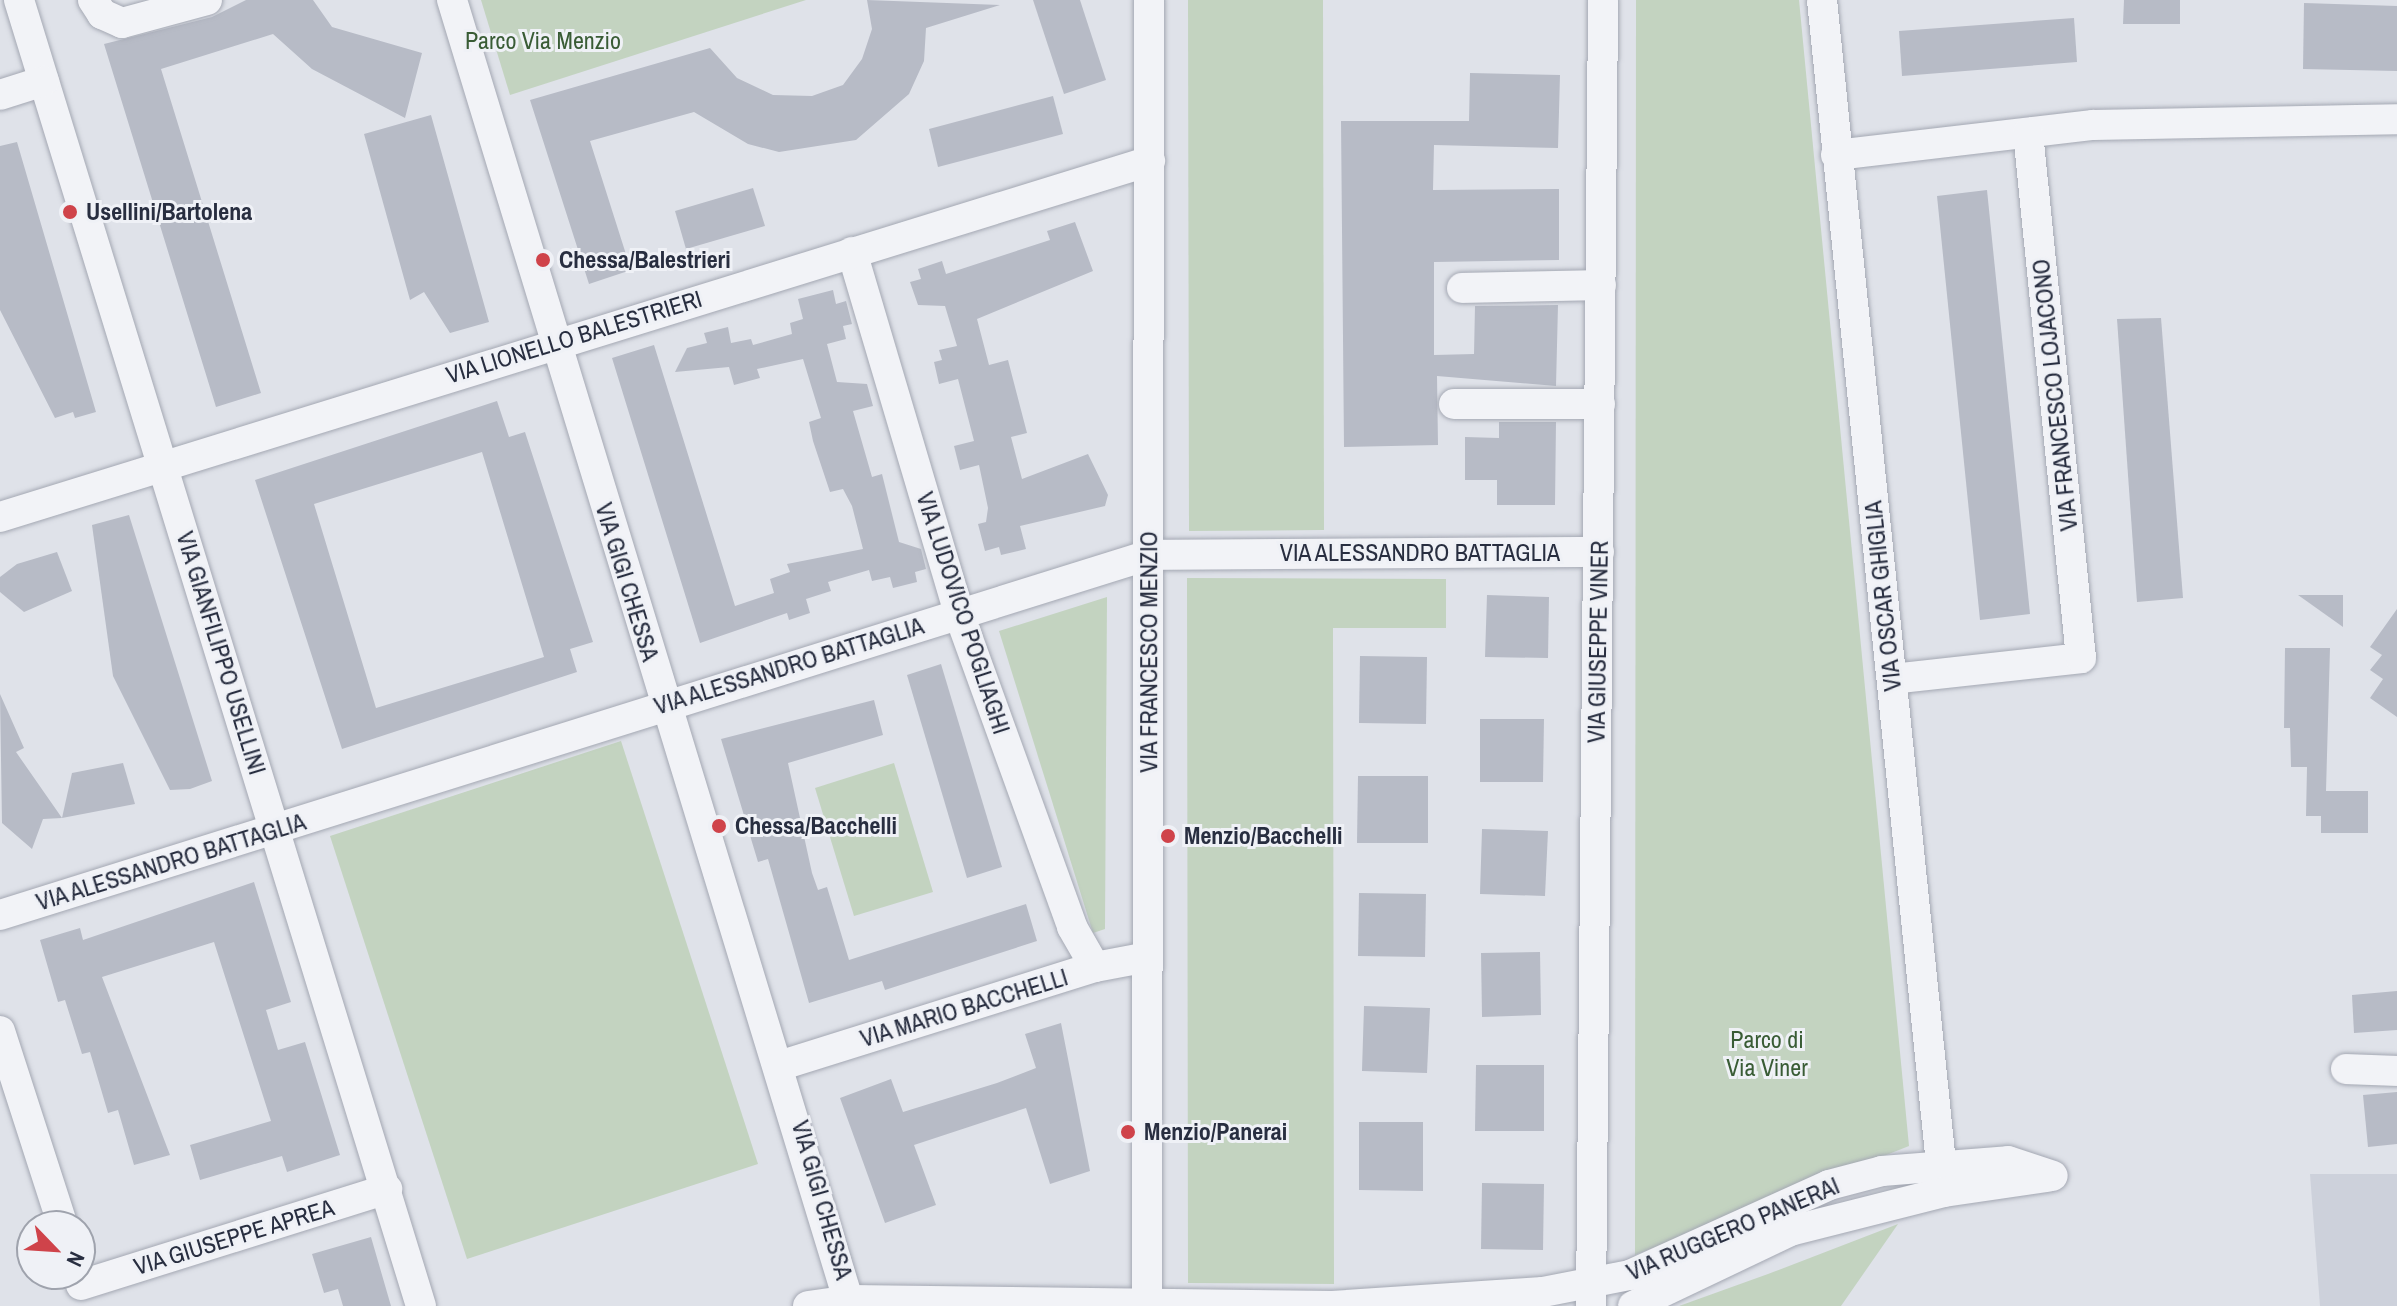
<!DOCTYPE html>
<style>
body{margin:0}
#map{position:relative;width:2397px;height:1306px;overflow:hidden;background:#dfe2e9;font-family:"Archivo Narrow",sans-serif}
div>[style]{position:absolute}
[style*='--x']{left:calc(var(--x)*1px);top:calc(var(--y)*1px);width:calc(var(--w)*1px);rotate:calc(var(--a)*1deg)}
.built>*{inset:0;background:#cdd1db}
.green>*{inset:0;background:#c3d3c0}
.building>*{inset:0;background:#b7bbc6}
.roads{filter:drop-shadow(0 0 2px #a4a8b3) drop-shadow(0 0 2px #a4a8b3)}
.street>*{height:30px;margin:-15px;padding:0 15px;transform-origin:15px;border-radius:15px;background:#f2f3f7}
.dots>*{width:22px;height:22px;translate:-50% -50%;box-sizing:border-box;border:4px solid #eff1f6;border-radius:50%}
span{translate:-50% -50%;white-space:nowrap;text-align:center;line-height:1.15;-webkit-text-stroke:6px #eff1f6;paint-order:stroke}
.park-label{font-size:24px;color:#395c35}
.poi-label{font-size:24px;color:#282e40;font-weight:700}
.left{translate:0 -50%;text-align:left}
.street-label{font-size:24px;color:#282e40}
.north{position:absolute;left:16px;top:1210px;width:80px;height:80px;box-sizing:border-box;background:#eff1f6;border:2px solid #9fa3ad;border-radius:50%;rotate:115deg;font-size:22px;font-weight:700;line-height:32px;text-align:center;color:#282e40}
.north::after{content:'';display:block;margin:auto;width:28px;height:36px;background:#cf434a;clip-path:polygon(50% 0,100% 100%,50% 72%,0 100%)}
</style>
<div id="map">
<div class="built">
<i style="clip-path:polygon(2310px 1174px,2397px 1174px,2397px 1306px,2320px 1306px)"></i>
</div>
<div class="green">
<i style="clip-path:polygon(481px 0,806px 0,510px 95px)"></i>
<i style="clip-path:polygon(1188px 0,1323px 0,1324px 530px,1189px 531px)"></i>
<i style="clip-path:polygon(1636px 0,1799px 0,1909px 1146px,1635px 1255px)"></i>
<i style="clip-path:polygon(1187px 578px,1446px 579px,1446px 628px,1333px 628px,1334px 1284px,1188px 1283px)"></i>
<i style="clip-path:polygon(1107px 597px,1105px 929px,1093px 933px,999px 631px)"></i>
<i style="clip-path:polygon(621px 741px,758px 1164px,467px 1259px,330px 836px)"></i>
<i style="clip-path:polygon(894px 763px,933px 892px,854px 916px,815px 788px)"></i>
<i style="clip-path:polygon(1898px 1224px,1841px 1306px,1679px 1306px,1768px 1274px)"></i>
</div>
<div class="building">
<i style="clip-path:polygon(246px 0,313px 0,332px 27px,422px 53px,405px 118px,312px 69px,273px 34px,161px 69px,261px 393px,216px 407px,104px 44px,212px 17px)"></i>
<i style="clip-path:polygon(867px 0,1000px 5px,926px 28px,924px 61px,909px 94px,856px 140px,779px 152px,748px 144px,694px 112px,590px 141px,631px 270px,589px 284px,530px 100px,710px 48px,737px 78px,773px 95px,812px 96px,843px 85px,862px 59px,872px 29px)"></i>
<i style="clip-path:polygon(1033px 0,1080px 0,1106px 80px,1064px 94px)"></i>
<i style="clip-path:polygon(2124px 0,2180px 0,2180px 24px,2123px 24px)"></i>
<i style="clip-path:polygon(2304px 3px,2397px 6px,2397px 71px,2303px 69px)"></i>
<i style="clip-path:polygon(2074px 18px,2077px 62px,1902px 76px,1899px 31px)"></i>
<i style="clip-path:polygon(1470px 73px,1560px 75px,1558px 148px,1434px 145px,1433px 190px,1559px 189px,1559px 260px,1434px 262px,1434px 355px,1474px 354px,1475px 306px,1558px 305px,1556px 386px,1437px 376px,1438px 445px,1344px 447px,1341px 121px,1469px 121px)"></i>
<i style="clip-path:polygon(1053px 96px,1063px 134px,938px 167px,929px 129px)"></i>
<i style="clip-path:polygon(431px 115px,489px 322px,450px 333px,424px 292px,410px 300px,364px 134px)"></i>
<i style="clip-path:polygon(17px 142px,96px 412px,75px 418px,73px 412px,55px 418px,0 310px,0 146px)"></i>
<i style="clip-path:polygon(753px 188px,765px 226px,686px 249px,675px 211px)"></i>
<i style="clip-path:polygon(1987px 190px,2030px 614px,1980px 620px,1937px 196px)"></i>
<i style="clip-path:polygon(1075px 222px,1093px 271px,977px 319px,989px 365px,1008px 360px,1027px 433px,1011px 437px,1022px 479px,1088px 454px,1108px 495px,1105px 506px,1020px 526px,1026px 549px,1001px 555px,999px 547px,985px 551px,978px 524px,986px 522px,988px 508px,979px 465px,960px 470px,954px 446px,974px 441px,958px 379px,939px 384px,934px 362px,942px 360px,939px 350px,957px 346px,945px 306px,918px 305px,910px 282px,921px 279px,918px 269px,942px 261px,946px 274px,1050px 240px,1047px 231px)"></i>
<i style="clip-path:polygon(833px 290px,836px 304px,846px 301px,852px 324px,843px 326px,846px 339px,827px 344px,837px 382px,867px 384px,873px 406px,853px 411px,872px 477px,882px 474px,899px 542px,921px 549px,926px 569px,915px 572px,917px 582px,893px 588px,890px 577px,872px 581px,869px 570px,828px 582px,831px 591px,806px 599px,810px 613px,789px 620px,787px 613px,700px 643px,612px 358px,654px 345px,735px 606px,774px 593px,770px 579px,790px 572px,787px 564px,863px 549px,852px 506px,843px 489px,830px 492px,813px 441px,809px 422px,821px 418px,803px 359px,757px 369px,760px 378px,734px 385px,729px 367px,675px 372px,687px 348px,707px 343px,704px 333px,728px 327px,731px 343px,751px 339px,753px 345px,792px 334px,790px 323px,803px 319px,798px 299px)"></i>
<i style="clip-path:polygon(2161px 318px,2183px 598px,2137px 602px,2117px 319px)"></i>
<i style="clip-path:polygon(evenodd,497px 401px,509px 437px,525px 432px,593px 642px,570px 649px,577px 672px,342px 749px,255px 480px,497px 401px,482px 452px,544px 657px,376px 708px,314px 504px,482px 452px)"></i>
<i style="clip-path:polygon(1499px 422px,1556px 422px,1555px 505px,1497px 505px,1497px 480px,1465px 480px,1465px 437px,1499px 438px)"></i>
<i style="clip-path:polygon(129px 515px,212px 781px,190px 789px,170px 790px,113px 676px,92px 525px)"></i>
<i style="clip-path:polygon(57px 552px,72px 591px,24px 612px,0 592px,0 577px,17px 564px)"></i>
<i style="clip-path:polygon(1487px 595px,1549px 597px,1548px 658px,1485px 657px)"></i>
<i style="clip-path:polygon(2298px 595px,2343px 595px,2343px 627px)"></i>
<i style="clip-path:polygon(2397px 609px,2397px 717px,2370px 698px,2383px 679px,2370px 670px,2382px 655px,2370px 647px)"></i>
<i style="clip-path:polygon(2285px 648px,2330px 648px,2326px 791px,2368px 791px,2368px 833px,2321px 833px,2321px 816px,2306px 816px,2307px 767px,2291px 767px,2290px 728px,2284px 728px)"></i>
<i style="clip-path:polygon(1360px 656px,1427px 657px,1426px 724px,1359px 723px)"></i>
<i style="clip-path:polygon(941px 664px,1002px 867px,967px 878px,907px 675px)"></i>
<i style="clip-path:polygon(0 694px,24px 748px,16px 752px,62px 818px,43px 819px,32px 849px,2px 823px)"></i>
<i style="clip-path:polygon(874px 700px,883px 735px,788px 763px,812px 873px,818px 890px,827px 887px,849px 960px,1026px 904px,1037px 941px,885px 990px,882px 981px,809px 1003px,768px 859px,758px 862px,721px 739px)"></i>
<i style="clip-path:polygon(1480px 719px,1544px 719px,1543px 782px,1480px 782px)"></i>
<i style="clip-path:polygon(123px 763px,135px 804px,62px 818px,72px 773px)"></i>
<i style="clip-path:polygon(1358px 776px,1428px 776px,1428px 843px,1357px 843px)"></i>
<i style="clip-path:polygon(1482px 829px,1548px 831px,1545px 896px,1480px 894px)"></i>
<i style="clip-path:polygon(254px 882px,291px 1002px,266px 1010px,278px 1050px,305px 1042px,340px 1155px,287px 1172px,282px 1156px,200px 1180px,190px 1145px,271px 1121px,214px 942px,102px 977px,170px 1155px,134px 1165px,118px 1110px,108px 1113px,90px 1052px,82px 1054px,65px 1000px,58px 1002px,40px 940px,80px 928px,83px 940px)"></i>
<i style="clip-path:polygon(1359px 893px,1426px 894px,1425px 957px,1358px 956px)"></i>
<i style="clip-path:polygon(1540px 952px,1541px 1015px,1482px 1017px,1481px 953px)"></i>
<i style="clip-path:polygon(2397px 991px,2397px 1030px,2354px 1033px,2352px 995px)"></i>
<i style="clip-path:polygon(1364px 1006px,1430px 1008px,1427px 1073px,1362px 1071px)"></i>
<i style="clip-path:polygon(1061px 1023px,1090px 1171px,1050px 1184px,1026px 1108px,914px 1145px,936px 1205px,885px 1223px,840px 1098px,891px 1079px,903px 1112px,997px 1083px,1036px 1068px,1025px 1034px)"></i>
<i style="clip-path:polygon(1476px 1065px,1544px 1065px,1544px 1131px,1475px 1131px)"></i>
<i style="clip-path:polygon(2397px 1092px,2397px 1144px,2368px 1147px,2363px 1095px)"></i>
<i style="clip-path:polygon(1359px 1122px,1423px 1122px,1423px 1191px,1359px 1190px)"></i>
<i style="clip-path:polygon(1482px 1183px,1544px 1184px,1543px 1250px,1481px 1249px)"></i>
<i style="clip-path:polygon(371px 1237px,391px 1306px,343px 1306px,338px 1289px,324px 1293px,312px 1254px)"></i>
</div>
<div class="roads">
<div class="street">
<i style="--x:19;--y:0;--w:1366;--a:72.89"></i>
<i style="--x:93;--y:0;--w:17;--a:57"></i>
<i style="--x:102;--y:14;--w:22;--a:24"></i>
<i style="--x:122;--y:23;--w:88;--a:-15.1"></i>
<i style="--x:452;--y:0;--w:1365;--a:73.05"></i>
<i style="--x:1822;--y:0;--w:1198;--a:84.16"></i>
<i style="--x:0;--y:95;--w:46;--a:-17.7"></i>
<i style="--x:1836;--y:155;--w:259;--a:-6.7"></i>
<i style="--x:2093;--y:125;--w:304;--a:-1.1"></i>
<i style="--x:852;--y:252;--w:377;--a:73.5"></i>
<i style="--x:959;--y:614;--w:333;--a:70.1"></i>
<i style="--x:1072;--y:927;--w:46;--a:60.1"></i>
<i style="--x:1462;--y:288;--w:139;--a:-1.2"></i>
<i style="--x:1454;--y:404;--w:146;--a:0"></i>
<i style="--x:0;--y:517;--w:1204;--a:-17.2"></i>
<i style="--x:1892;--y:679;--w:190;--a:-6.3"></i>
<i style="--x:2081;--y:658;--w:528;--a:-95.76"></i>
<i style="--x:0;--y:915;--w:1204;--a:-17.4"></i>
<i style="--x:1149;--y:555;--w:450;--a:-0.4"></i>
<i style="--x:0;--y:1031;--w:205;--a:72.1"></i>
<i style="--x:782;--y:1065;--w:328;--a:-17.4"></i>
<i style="--x:1095;--y:967;--w:54;--a:-10.7"></i>
<i style="--x:2346;--y:1069;--w:51;--a:2.2"></i>
<i style="--x:81;--y:1285;--w:321;--a:-17.4"></i>
<i style="--x:808;--y:1306;--w:43;--a:-7.9"></i>
<i style="--x:851;--y:1300;--w:481;--a:0.7"></i>
<i style="--x:1332;--y:1306;--w:211;--a:-3.8"></i>
<i style="--x:1543;--y:1292;--w:89;--a:-11.1"></i>
<i style="--x:1630;--y:1275;--w:218;--a:-24.3"></i>
<i style="--x:1829;--y:1185;--w:55;--a:-14.8"></i>
<i style="--x:1882;--y:1171;--w:126;--a:-4.5"></i>
<i style="--x:2008;--y:1161;--w:47;--a:18.4"></i>
<i style="--x:1147;--y:1306;--w:1306;--a:-89.91"></i>
<i style="--x:1591;--y:1306;--w:1306;--a:-89.47"></i>
<i style="--x:1633;--y:1306;--w:174;--a:-25.5"></i>
<i style="--x:1790;--y:1231;--w:159;--a:-14.2"></i>
<i style="--x:1944;--y:1192;--w:104;--a:-8.3"></i>
</div>
</div>
<div class="dots">
<i style="left:70px;top:212px;background:#cf434a"></i>
<i style="left:543px;top:260px;background:#cf434a"></i>
<i style="left:719px;top:826px;background:#cf434a"></i>
<i style="left:1168px;top:836px;background:#cf434a"></i>
<i style="left:1128px;top:1132px;background:#cf434a"></i>
</div>
<div class="park-label">
<span style="left:543px;top:41px">Parco Via Menzio</span>
<span style="left:1767px;top:1054px">Parco di<br>Via Viner</span>
</div>
<div class="poi-label">
<span class="left" style="left:86px;top:212px">Usellini/Bartolena</span>
<span class="left" style="left:559px;top:260px">Chessa/Balestrieri</span>
<span class="left" style="left:735px;top:826px">Chessa/Bacchelli</span>
<span class="left" style="left:1184px;top:836px">Menzio/Bacchelli</span>
<span class="left" style="left:1144px;top:1132px">Menzio/Panerai</span>
</div>
<div class="street-label">
<span style="left:574px;top:337px;rotate:-17deg">VIA LIONELLO BALESTRIERI</span>
<span style="left:2055px;top:395px;rotate:-96deg">VIA FRANCESCO LOJACONO</span>
<span style="left:1420px;top:553px">VIA ALESSANDRO BATTAGLIA</span>
<span style="left:627px;top:582px;rotate:73deg">VIA GIGI CHESSA</span>
<span style="left:1883px;top:596px;rotate:-96deg">VIA OSCAR GHIGLIA</span>
<span style="left:963px;top:613px;rotate:72deg">VIA LUDOVICO POGLIAGHI</span>
<span style="left:1598px;top:642px;rotate:-89deg">VIA GIUSEPPE VINER</span>
<span style="left:1149px;top:652px;rotate:-90deg">VIA FRANCESCO MENZIO</span>
<span style="left:221px;top:653px;rotate:73deg">VIA GIANFILIPPO USELLINI</span>
<span style="left:789px;top:666px;rotate:-17deg">VIA ALESSANDRO BATTAGLIA</span>
<span style="left:171px;top:862px;rotate:-17deg">VIA ALESSANDRO BATTAGLIA</span>
<span style="left:964px;top:1008px;rotate:-17deg">VIA MARIO BACCHELLI</span>
<span style="left:822px;top:1200px;rotate:74deg">VIA GIGI CHESSA</span>
<span style="left:1733px;top:1229px;rotate:-23deg">VIA RUGGERO PANERAI</span>
<span style="left:234px;top:1237px;rotate:-17deg">VIA GIUSEPPE APREA</span>
</div>
<div class="north">N</div>
</div>
